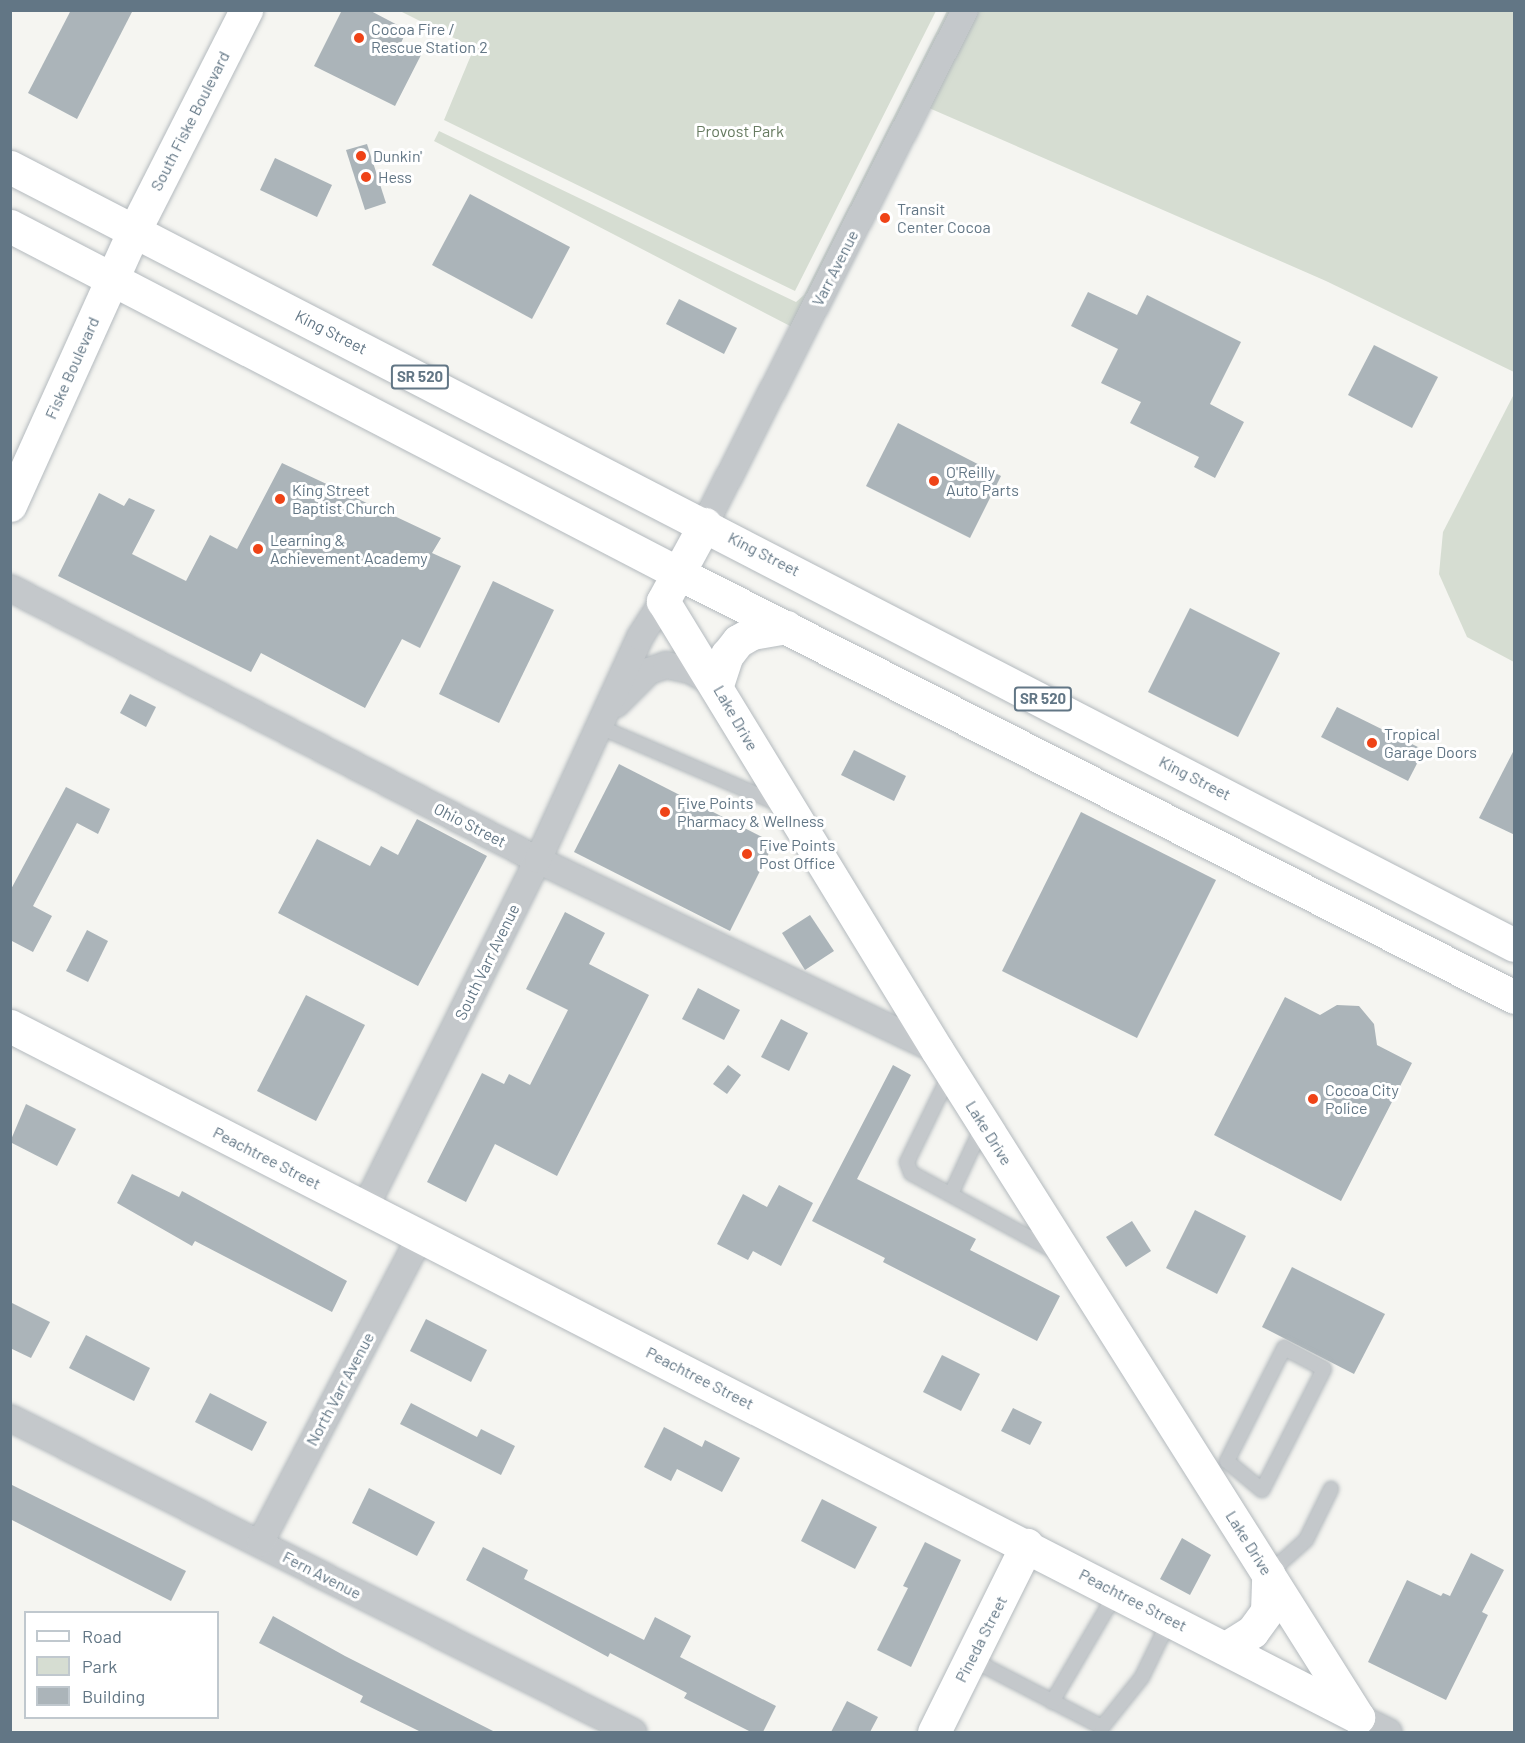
<!DOCTYPE html>
<style>
body{margin:0}
#map{position:relative;width:1525px;height:1743px;overflow:hidden;background:#f5f5f1;font-family:Barlow,sans-serif}
div>[style]{position:absolute}
[style*='--x']{left:calc(var(--x)*1px);top:calc(var(--y)*1px);width:calc(var(--w)*1px);rotate:calc(var(--a)*1deg)}
.green>*{inset:0;background:#d6ddd2}
.building>*{inset:0;background:#abb4b9}
.roads{filter:drop-shadow(0 0 2px #b4babe) drop-shadow(0 0 2px #b4babe)}
.lane>*{height:14px;margin:-7px;padding:0 7px;transform-origin:7px;border-radius:7px;background:#c4c8cb}
.street>*{height:26px;margin:-13px;padding:0 13px;transform-origin:13px;border-radius:13px;background:#c4c8cb}
.secondary>*{height:33px;margin:-16.5px;padding:0 16.5px;transform-origin:16.5px;border-radius:16.5px;background:#fff}
.primary>*{height:33px;margin:-16.5px;padding:0 16.5px;transform-origin:16.5px;border-radius:16.5px;background:#fff}
.dots>*{width:16px;height:16px;translate:-50% -50%;box-sizing:border-box;border:3px solid #fff;border-radius:50%}
span{translate:-50% -50%;white-space:nowrap;text-align:center;line-height:1.15;-webkit-text-stroke:6px #fff;paint-order:stroke}
.shield-label span{padding:2px 4px;background:#fff;border:2px solid;border-radius:4px;-webkit-text-stroke-width:0}
.shield-label{font-size:15px;color:#627685;font-weight:700}
.poi-label{font-size:16px;color:#627685}
.left{translate:0 -50%;text-align:left}
.street-label{font-size:16px;color:#627685}
.park-label{font-size:16px;color:#677b61}
.frame{position:absolute;inset:0;border:12px solid #627685;pointer-events:none}
.legend{position:absolute;left:24px;top:1611px;width:195px;height:108px;box-sizing:border-box;background:#fff;border:2px solid #c0c8ce;margin:0;padding:8px 10px;list-style:none;font-size:18px;color:#627685}
.legend li{display:flex;align-items:center;gap:12px;height:30px}
.legend b{width:30px;border:2px solid #c0c8ce}
</style>
<div id="map">
<div class="green">
<i style="clip-path:polygon(400px 11px,936px 10px,936px 11px,795px 291px,444px 120px,474px 48px)"></i>
<i style="clip-path:polygon(947px 11px,952px 11px,792px 327px,434px 141px,439px 131px,796px 302px,804px 295px)"></i>
<i style="clip-path:polygon(978px 11px,1514px 11px,1514px 372px,1326px 281px,929px 108px)"></i>
<i style="clip-path:polygon(1514px 394px,1514px 662px,1467px 637px,1439px 574px,1443px 532px)"></i>
</div>
<div class="building">
<i style="clip-path:polygon(71px 10px,133px 10px,77px 119px,28px 93px)"></i>
<i style="clip-path:polygon(342px 10px,369px 10px,407px 30px,400px 45px,421px 55px,395px 106px,314px 66px)"></i>
<i style="clip-path:polygon(367px 144px,386px 203px,365px 210px,346px 150px)"></i>
<i style="clip-path:polygon(275px 158px,332px 185px,317px 217px,260px 190px)"></i>
<i style="clip-path:polygon(470px 194px,570px 247px,532px 319px,432px 265px)"></i>
<i style="clip-path:polygon(1088px 292px,1137px 315px,1147px 295px,1241px 342px,1210px 404px,1244px 422px,1215px 478px,1194px 467px,1199px 457px,1130px 423px,1141px 402px,1101px 383px,1118px 349px,1071px 326px)"></i>
<i style="clip-path:polygon(679px 299px,737px 328px,724px 354px,666px 324px)"></i>
<i style="clip-path:polygon(1374px 345px,1438px 377px,1412px 428px,1348px 395px)"></i>
<i style="clip-path:polygon(898px 423px,1001px 476px,970px 538px,866px 486px)"></i>
<i style="clip-path:polygon(282px 463px,441px 538px,432px 553px,461px 566px,420px 648px,402px 639px,365px 708px,261px 653px,251px 672px,58px 576px,99px 493px,124px 506px,129px 498px,155px 510px,132px 554px,186px 581px,210px 535px,237px 549px)"></i>
<i style="clip-path:polygon(493px 581px,554px 610px,499px 723px,439px 694px)"></i>
<i style="clip-path:polygon(1190px 608px,1280px 653px,1238px 737px,1148px 692px)"></i>
<i style="clip-path:polygon(130px 694px,156px 707px,146px 727px,120px 713px)"></i>
<i style="clip-path:polygon(1337px 707px,1424px 750px,1408px 781px,1321px 737px)"></i>
<i style="clip-path:polygon(1515px 748px,1515px 835px,1479px 818px)"></i>
<i style="clip-path:polygon(854px 750px,906px 776px,894px 801px,841px 775px)"></i>
<i style="clip-path:polygon(619px 764px,774px 843px,730px 931px,574px 852px)"></i>
<i style="clip-path:polygon(66px 787px,110px 809px,98px 834px,77px 823px,33px 906px,52px 916px,33px 952px,10px 940px,10px 891px)"></i>
<i style="clip-path:polygon(1081px 812px,1216px 880px,1137px 1038px,1002px 971px)"></i>
<i style="clip-path:polygon(417px 819px,487px 856px,418px 986px,278px 913px,317px 839px,370px 866px,381px 846px,398px 855px)"></i>
<i style="clip-path:polygon(565px 912px,605px 933px,589px 964px,649px 995px,557px 1176px,495px 1144px,466px 1202px,427px 1182px,482px 1073px,504px 1084px,509px 1074px,530px 1085px,568px 1010px,526px 989px)"></i>
<i style="clip-path:polygon(810px 915px,834px 951px,805px 970px,782px 933px)"></i>
<i style="clip-path:polygon(87px 930px,108px 941px,88px 982px,66px 971px)"></i>
<i style="clip-path:polygon(698px 988px,740px 1010px,724px 1040px,682px 1019px)"></i>
<i style="clip-path:polygon(306px 995px,365px 1025px,316px 1121px,257px 1091px)"></i>
<i style="clip-path:polygon(1285px 997px,1320px 1015px,1337px 1005px,1359px 1006px,1374px 1024px,1377px 1045px,1412px 1063px,1341px 1201px,1214px 1135px)"></i>
<i style="clip-path:polygon(781px 1019px,808px 1033px,789px 1071px,761px 1057px)"></i>
<i style="clip-path:polygon(728px 1065px,741px 1075px,727px 1094px,713px 1084px)"></i>
<i style="clip-path:polygon(893px 1065px,911px 1075px,857px 1179px,976px 1239px,970px 1250px,1060px 1296px,1037px 1341px,883px 1262px,885px 1258px,812px 1221px)"></i>
<i style="clip-path:polygon(26px 1104px,76px 1129px,57px 1166px,10px 1142px)"></i>
<i style="clip-path:polygon(132px 1174px,179px 1197px,182px 1191px,347px 1281px,332px 1312px,195px 1241px,192px 1246px,117px 1203px)"></i>
<i style="clip-path:polygon(779px 1185px,813px 1203px,781px 1266px,753px 1251px,748px 1260px,717px 1244px,743px 1194px,767px 1207px)"></i>
<i style="clip-path:polygon(1195px 1210px,1246px 1236px,1217px 1294px,1166px 1268px)"></i>
<i style="clip-path:polygon(1132px 1221px,1151px 1251px,1126px 1267px,1106px 1237px)"></i>
<i style="clip-path:polygon(1292px 1267px,1385px 1314px,1354px 1374px,1262px 1327px)"></i>
<i style="clip-path:polygon(10px 1302px,50px 1322px,31px 1358px,10px 1348px)"></i>
<i style="clip-path:polygon(426px 1319px,487px 1350px,471px 1382px,410px 1351px)"></i>
<i style="clip-path:polygon(86px 1335px,150px 1368px,134px 1401px,69px 1368px)"></i>
<i style="clip-path:polygon(942px 1355px,980px 1374px,961px 1411px,923px 1392px)"></i>
<i style="clip-path:polygon(210px 1393px,267px 1422px,252px 1451px,195px 1422px)"></i>
<i style="clip-path:polygon(411px 1403px,477px 1437px,481px 1429px,515px 1446px,501px 1475px,400px 1424px)"></i>
<i style="clip-path:polygon(1013px 1408px,1042px 1422px,1030px 1445px,1001px 1431px)"></i>
<i style="clip-path:polygon(664px 1427px,702px 1447px,705px 1440px,740px 1458px,722px 1492px,677px 1469px,671px 1481px,644px 1467px)"></i>
<i style="clip-path:polygon(10px 1484px,186px 1571px,171px 1601px,10px 1519px)"></i>
<i style="clip-path:polygon(369px 1488px,435px 1522px,417px 1556px,352px 1523px)"></i>
<i style="clip-path:polygon(822px 1499px,877px 1527px,855px 1569px,801px 1541px)"></i>
<i style="clip-path:polygon(1182px 1538px,1211px 1555px,1190px 1595px,1160px 1579px)"></i>
<i style="clip-path:polygon(925px 1542px,961px 1560px,911px 1667px,877px 1650px,908px 1588px,903px 1586px)"></i>
<i style="clip-path:polygon(483px 1547px,528px 1570px,524px 1579px,644px 1640px,655px 1617px,691px 1636px,680px 1657px,776px 1706px,763px 1732px,751px 1732px,684px 1698px,687px 1693px,610px 1653px,608px 1657px,466px 1580px)"></i>
<i style="clip-path:polygon(1471px 1553px,1504px 1570px,1482px 1612px,1488px 1615px,1446px 1700px,1368px 1662px,1407px 1580px,1441px 1596px,1443px 1593px,1450px 1596px)"></i>
<i style="clip-path:polygon(273px 1616px,345px 1656px,495px 1732px,421px 1732px,360px 1702px,363px 1696px,259px 1643px)"></i>
<i style="clip-path:polygon(847px 1701px,878px 1717px,870px 1732px,831px 1732px)"></i>
</div>
<div class="roads">
<div class="lane">
<i style="--x:600;--y:727;--w:195;--a:23.3"></i>
<i style="--x:950;--y:1074;--w:98;--a:116"></i>
<i style="--x:907;--y:1162;--w:12;--a:70"></i>
<i style="--x:911;--y:1173;--w:163;--a:28.6"></i>
<i style="--x:951;--y:1194;--w:76;--a:-65.1"></i>
<i style="--x:1284;--y:1348;--w:45;--a:27.7"></i>
<i style="--x:1324;--y:1369;--w:136;--a:117.1"></i>
<i style="--x:1262;--y:1490;--w:45;--a:-140.4"></i>
<i style="--x:1227;--y:1461;--w:127;--a:-63.2"></i>
<i style="--x:1268;--y:1574;--w:51;--a:-41.8"></i>
<i style="--x:1306;--y:1540;--w:57;--a:-63.9"></i>
<i style="--x:971;--y:1659;--w:148;--a:27.4"></i>
<i style="--x:1102;--y:1727;--w:64;--a:-51.3"></i>
<i style="--x:1142;--y:1677;--w:64;--a:-64.2"></i>
<i style="--x:1052;--y:1702;--w:126;--a:-59.6"></i>
</div>
<div class="street">
<i style="--x:705;--y:524;--w:576;--a:-63.17"></i>
<i style="--x:10;--y:588;--w:594;--a:27.26"></i>
<i style="--x:538;--y:860;--w:442;--a:25.5"></i>
<i style="--x:616;--y:704;--w:47;--a:-45"></i>
<i style="--x:649;--y:671;--w:18;--a:-19"></i>
<i style="--x:666;--y:665;--w:25;--a:12"></i>
<i style="--x:690;--y:670;--w:30;--a:30"></i>
<i style="--x:365;--y:1208;--w:389;--a:-63.6"></i>
<i style="--x:538;--y:860;--w:245;--a:-65.4"></i>
<i style="--x:640;--y:637;--w:43;--a:-57.4"></i>
<i style="--x:10;--y:1418;--w:698;--a:26.75"></i>
<i style="--x:260;--y:1543;--w:348;--a:-62.4"></i>
<i style="--x:1358;--y:1717;--w:34;--a:26"></i>
</div>
<div class="secondary">
<i style="--x:10;--y:505;--w:301;--a:-65.7"></i>
<i style="--x:134;--y:231;--w:248;--a:-63.1"></i>
<i style="--x:705;--y:524;--w:88;--a:118.6"></i>
<i style="--x:663;--y:601;--w:526;--a:58.61"></i>
<i style="--x:937;--y:1050;--w:789;--a:57.74"></i>
<i style="--x:717;--y:685;--w:32;--a:-72"></i>
<i style="--x:727;--y:655;--w:18;--a:-52"></i>
<i style="--x:738;--y:641;--w:16;--a:-30"></i>
<i style="--x:752;--y:633;--w:35;--a:-10"></i>
<i style="--x:10;--y:1026;--w:1515;--a:27.14"></i>
<i style="--x:1226;--y:1648;--w:31;--a:-32"></i>
<i style="--x:1252;--y:1632;--w:26;--a:-54"></i>
<i style="--x:1267;--y:1611;--w:37;--a:-88"></i>
<i style="--x:934;--y:1732;--w:209;--a:-63.6"></i>
</div>
<div class="primary">
<i style="--x:10;--y:167;--w:1693;--a:27.35"></i>
<i style="--x:10;--y:226;--w:753;--a:27.45"></i>
<i style="--x:678;--y:573;--w:937;--a:26.89"></i>
</div>
</div>
<div class="dots">
<i style="left:359px;top:38px;background:#ef4317"></i>
<i style="left:361px;top:156px;background:#ef4317"></i>
<i style="left:366px;top:177px;background:#ef4317"></i>
<i style="left:885px;top:218px;background:#ef4317"></i>
<i style="left:934px;top:481px;background:#ef4317"></i>
<i style="left:280px;top:499px;background:#ef4317"></i>
<i style="left:258px;top:549px;background:#ef4317"></i>
<i style="left:1372px;top:743px;background:#ef4317"></i>
<i style="left:665px;top:812px;background:#ef4317"></i>
<i style="left:747px;top:854px;background:#ef4317"></i>
<i style="left:1313px;top:1099px;background:#ef4317"></i>
</div>
<div class="shield-label">
<span style="left:420px;top:377px">SR 520</span>
<span style="left:1043px;top:699px">SR 520</span>
</div>
<div class="poi-label">
<span class="left" style="left:371px;top:38px">Cocoa Fire /<br>Rescue Station 2</span>
<span class="left" style="left:373px;top:156px">Dunkin'</span>
<span class="left" style="left:378px;top:177px">Hess</span>
<span class="left" style="left:897px;top:218px">Transit<br>Center Cocoa</span>
<span class="left" style="left:946px;top:481px">O'Reilly<br>Auto Parts</span>
<span class="left" style="left:292px;top:499px">King Street<br>Baptist Church</span>
<span class="left" style="left:270px;top:549px">Learning &amp;<br>Achievement Academy</span>
<span class="left" style="left:1384px;top:743px">Tropical<br>Garage Doors</span>
<span class="left" style="left:677px;top:812px">Five Points<br>Pharmacy &amp; Wellness</span>
<span class="left" style="left:759px;top:854px">Five Points<br>Post Office</span>
<span class="left" style="left:1325px;top:1099px">Cocoa City<br>Police</span>
</div>
<div class="street-label">
<span style="left:190px;top:121px;rotate:-63deg">South Fiske Boulevard</span>
<span style="left:835px;top:268px;rotate:-63deg">Varr Avenue</span>
<span style="left:331px;top:332px;rotate:27deg">King Street</span>
<span style="left:72px;top:368px;rotate:-66deg">Fiske Boulevard</span>
<span style="left:764px;top:554px;rotate:27deg">King Street</span>
<span style="left:736px;top:718px;rotate:60deg">Lake Drive</span>
<span style="left:1195px;top:778px;rotate:27deg">King Street</span>
<span style="left:470px;top:825px;rotate:27deg">Ohio Street</span>
<span style="left:487px;top:962px;rotate:-64deg">South Varr Avenue</span>
<span style="left:989px;top:1133px;rotate:58deg">Lake Drive</span>
<span style="left:267px;top:1158px;rotate:27deg">Peachtree Street</span>
<span style="left:700px;top:1378px;rotate:27deg">Peachtree Street</span>
<span style="left:340px;top:1389px;rotate:-62deg">North Varr Avenue</span>
<span style="left:1249px;top:1543px;rotate:58deg">Lake Drive</span>
<span style="left:322px;top:1575px;rotate:27deg">Fern Avenue</span>
<span style="left:1133px;top:1600px;rotate:27deg">Peachtree Street</span>
<span style="left:981px;top:1639px;rotate:-63deg">Pineda Street</span>
</div>
<div class="park-label">
<span style="left:740px;top:131px">Provost Park</span>
</div>
<div class="frame"></div>
<ul class="legend">
<li><b style="height:8px;background:#fff"></b>Road</li>
<li><b style="height:16px;background:#d6ddd2"></b>Park</li>
<li><b style="height:16px;background:#abb4b9"></b>Building</li>
</ul>
</div>
